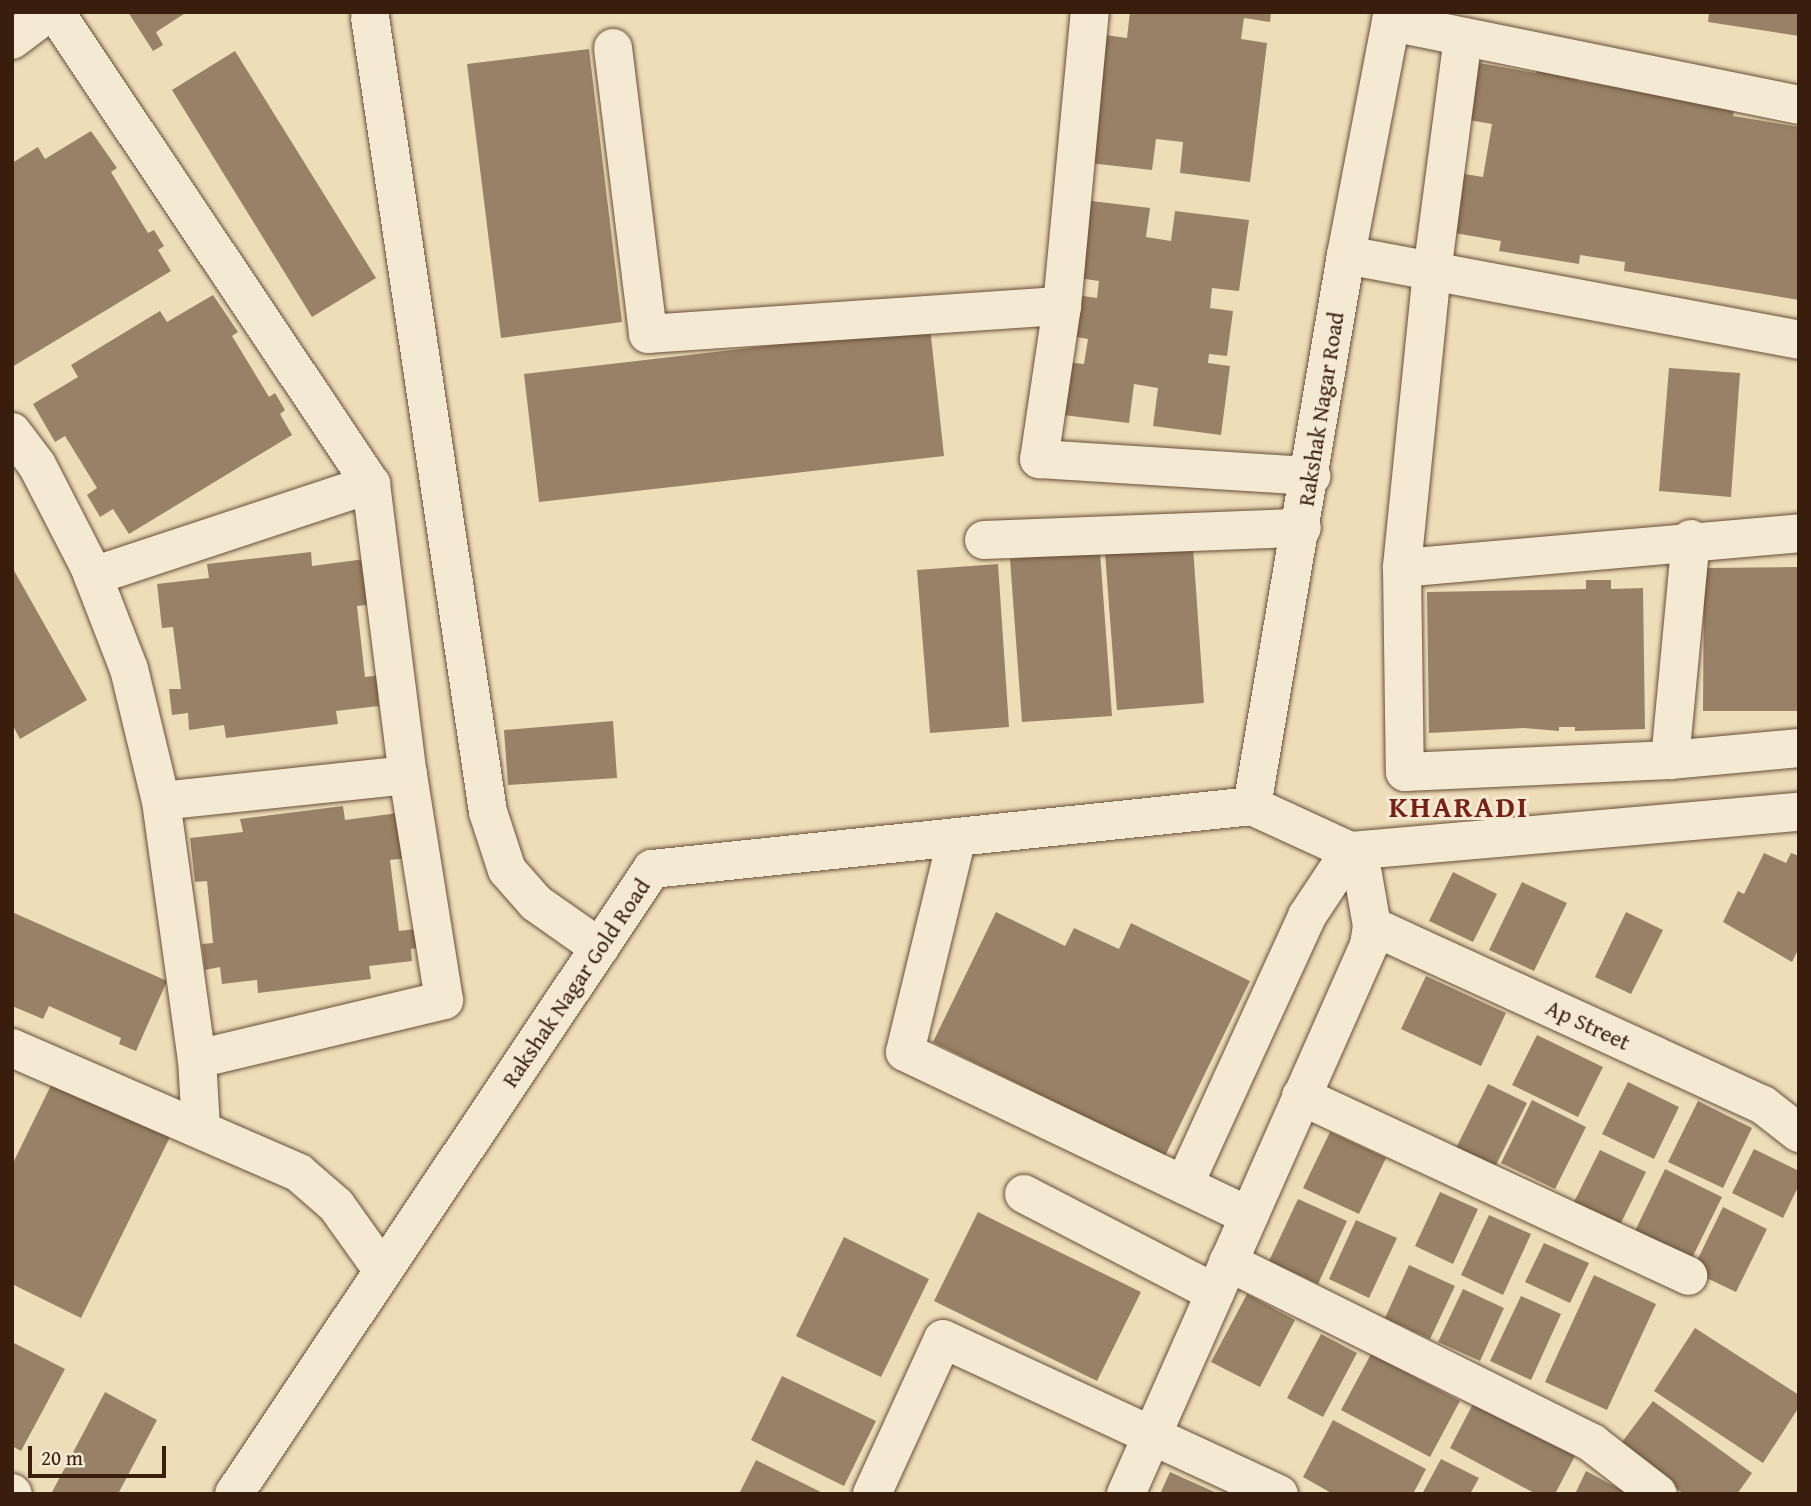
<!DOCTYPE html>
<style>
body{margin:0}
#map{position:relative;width:1811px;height:1506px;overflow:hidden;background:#eeddb9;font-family:"Gentium Book Plus",serif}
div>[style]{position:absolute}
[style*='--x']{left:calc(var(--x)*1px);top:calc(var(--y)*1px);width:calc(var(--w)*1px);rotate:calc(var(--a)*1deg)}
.building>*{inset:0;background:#988166}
.roads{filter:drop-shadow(0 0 2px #674e38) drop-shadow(0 0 2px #674e38)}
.minor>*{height:38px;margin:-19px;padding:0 19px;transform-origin:19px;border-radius:19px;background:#f4e9d2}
span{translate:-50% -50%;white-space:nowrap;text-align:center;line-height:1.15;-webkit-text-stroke:6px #f4e9d2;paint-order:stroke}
.street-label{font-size:23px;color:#3a1e0d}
.district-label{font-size:30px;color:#7a1f14;font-weight:700;letter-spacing:2px}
.frame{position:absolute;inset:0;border:14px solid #3a1e0d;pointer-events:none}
.scale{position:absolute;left:28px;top:1446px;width:138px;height:32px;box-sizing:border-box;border:4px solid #3a1e0d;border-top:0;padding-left:9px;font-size:21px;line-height:24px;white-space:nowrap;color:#3a1e0d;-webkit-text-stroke:5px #f4e9d2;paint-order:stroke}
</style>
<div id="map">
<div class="building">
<i style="clip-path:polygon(128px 12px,187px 12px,156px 32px,163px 45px,153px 51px)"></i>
<i style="clip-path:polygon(1130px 12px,1271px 12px,1270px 22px,1244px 18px,1241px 39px,1267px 43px,1250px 182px,1180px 173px,1183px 142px,1156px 139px,1152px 170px,1089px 163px,1105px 35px,1127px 38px)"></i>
<i style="clip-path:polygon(1709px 12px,1799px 12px,1799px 36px,1708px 22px)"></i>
<i style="clip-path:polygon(589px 49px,622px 322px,501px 338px,467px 64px)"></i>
<i style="clip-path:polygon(235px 51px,376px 278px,312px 317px,172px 90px)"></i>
<i style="clip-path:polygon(1479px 63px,1536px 73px,1537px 67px,1580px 74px,1578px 81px,1735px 104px,1733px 116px,1799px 127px,1799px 300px,1624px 271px,1625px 262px,1580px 255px,1579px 264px,1499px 251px,1501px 241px,1443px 231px,1452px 172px,1483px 177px,1492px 124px,1469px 120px)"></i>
<i style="clip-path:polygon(91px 131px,117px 168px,111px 172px,148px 233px,154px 230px,164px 246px,158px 250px,171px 271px,12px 367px,12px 163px,38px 147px,45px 159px)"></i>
<i style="clip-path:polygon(1083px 200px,1150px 208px,1146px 237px,1171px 241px,1175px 211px,1249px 220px,1239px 291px,1212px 288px,1210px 308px,1233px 311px,1227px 356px,1209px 354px,1208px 363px,1230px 366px,1221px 435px,1153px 426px,1158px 388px,1134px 384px,1129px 423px,1055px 414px,1063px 362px,1084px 364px,1088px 339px,1071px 336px,1076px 295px,1097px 298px,1099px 281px,1078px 278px)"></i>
<i style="clip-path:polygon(213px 295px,238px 332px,232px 336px,269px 397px,275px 393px,285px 410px,280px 414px,292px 435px,129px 534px,113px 509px,100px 517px,87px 495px,97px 488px,65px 436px,55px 442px,33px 404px,78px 377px,71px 365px,160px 311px,167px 322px)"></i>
<i style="clip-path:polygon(930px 327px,944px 456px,539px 502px,524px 374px)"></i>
<i style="clip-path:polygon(1669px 368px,1740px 373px,1731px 497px,1659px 491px)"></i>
<i style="clip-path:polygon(1193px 547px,1204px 703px,1117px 710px,1105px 553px)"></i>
<i style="clip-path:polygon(311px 552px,312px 566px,365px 559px,374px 604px,357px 606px,365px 677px,382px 675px,384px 694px,378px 695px,379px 706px,336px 711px,338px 724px,226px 738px,224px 725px,189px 730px,188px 713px,172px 715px,169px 689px,181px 689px,173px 627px,162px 628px,157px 584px,209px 578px,207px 564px)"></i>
<i style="clip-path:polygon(1100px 552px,1112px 716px,1022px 722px,1010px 559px)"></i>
<i style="clip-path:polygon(998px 564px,1009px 727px,930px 733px,917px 570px)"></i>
<i style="clip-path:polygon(12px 567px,87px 700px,20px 739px,12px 724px)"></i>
<i style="clip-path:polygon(1799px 567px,1799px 711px,1703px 711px,1704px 568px)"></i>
<i style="clip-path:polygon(1586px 580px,1611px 580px,1611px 589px,1643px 588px,1645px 729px,1575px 731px,1575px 727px,1559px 727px,1559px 731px,1524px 728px,1429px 733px,1427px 592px,1586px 589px)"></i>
<i style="clip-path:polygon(613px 721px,617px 778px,508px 785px,504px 730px)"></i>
<i style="clip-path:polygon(343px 806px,345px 820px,398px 813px,407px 858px,390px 860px,399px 931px,415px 929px,417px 948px,411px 949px,412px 961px,369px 966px,371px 979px,258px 993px,257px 980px,222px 984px,220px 967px,205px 970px,202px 944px,213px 943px,207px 881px,195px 882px,190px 838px,243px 832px,240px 819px)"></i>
<i style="clip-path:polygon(1764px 853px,1786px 863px,1791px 853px,1799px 856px,1799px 948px,1792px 962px,1723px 922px,1738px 891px,1744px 894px)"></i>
<i style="clip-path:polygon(1453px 872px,1497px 894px,1473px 942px,1429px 921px)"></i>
<i style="clip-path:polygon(1522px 882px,1567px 903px,1534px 971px,1489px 950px)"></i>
<i style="clip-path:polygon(12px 912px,167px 981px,136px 1051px,119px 1044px,121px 1038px,49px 1006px,43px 1019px,12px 1006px)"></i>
<i style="clip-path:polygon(996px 912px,1065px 946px,1074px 928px,1119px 949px,1131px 923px,1250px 981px,1165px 1156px,933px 1042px)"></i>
<i style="clip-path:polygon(1626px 912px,1663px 930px,1631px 994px,1595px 977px)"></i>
<i style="clip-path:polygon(1426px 976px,1506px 1013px,1481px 1066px,1401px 1029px)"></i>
<i style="clip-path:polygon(1537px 1035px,1603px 1067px,1578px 1117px,1512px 1085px)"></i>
<i style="clip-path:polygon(55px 1077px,171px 1135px,81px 1318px,12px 1284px,12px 1165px)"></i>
<i style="clip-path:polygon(1628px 1082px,1679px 1107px,1654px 1159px,1602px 1134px)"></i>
<i style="clip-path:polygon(1488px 1084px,1527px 1103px,1493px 1171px,1454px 1152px)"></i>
<i style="clip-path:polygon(1532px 1100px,1586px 1127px,1555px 1189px,1501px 1163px)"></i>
<i style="clip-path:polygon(1698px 1101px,1752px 1128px,1723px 1188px,1668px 1162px)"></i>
<i style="clip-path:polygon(1330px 1132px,1386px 1158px,1359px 1214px,1303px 1188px)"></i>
<i style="clip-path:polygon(1754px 1149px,1799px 1171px,1799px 1185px,1783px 1218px,1732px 1193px)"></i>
<i style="clip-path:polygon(1600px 1150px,1646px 1172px,1616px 1233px,1570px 1210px)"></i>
<i style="clip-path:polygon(1665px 1169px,1722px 1197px,1689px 1264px,1632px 1237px)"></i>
<i style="clip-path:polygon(1440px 1192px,1478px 1209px,1453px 1264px,1415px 1246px)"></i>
<i style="clip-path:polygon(1298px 1199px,1347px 1221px,1318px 1284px,1269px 1261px)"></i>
<i style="clip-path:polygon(1723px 1207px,1767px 1229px,1736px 1292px,1692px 1271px)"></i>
<i style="clip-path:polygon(978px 1212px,1141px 1292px,1097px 1381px,934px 1301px)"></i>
<i style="clip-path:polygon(1489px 1215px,1531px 1234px,1503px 1295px,1461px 1275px)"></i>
<i style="clip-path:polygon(1356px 1220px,1397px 1238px,1369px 1298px,1329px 1279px)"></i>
<i style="clip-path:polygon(844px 1237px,929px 1279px,881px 1377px,796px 1336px)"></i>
<i style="clip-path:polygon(1544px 1243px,1589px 1263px,1570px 1303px,1525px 1282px)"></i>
<i style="clip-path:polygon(1409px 1265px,1455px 1286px,1430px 1339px,1385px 1318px)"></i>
<i style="clip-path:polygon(1594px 1275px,1656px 1304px,1607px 1410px,1545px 1382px)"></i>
<i style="clip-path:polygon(1463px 1289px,1504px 1308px,1480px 1361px,1438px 1342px)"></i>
<i style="clip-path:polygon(1247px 1294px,1295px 1320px,1260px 1387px,1211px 1362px)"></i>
<i style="clip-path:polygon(1521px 1296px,1561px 1314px,1531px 1380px,1490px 1361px)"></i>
<i style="clip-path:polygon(1695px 1328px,1799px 1395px,1799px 1407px,1763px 1463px,1654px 1391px)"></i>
<i style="clip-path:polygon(1321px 1334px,1357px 1353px,1323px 1417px,1287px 1398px)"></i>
<i style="clip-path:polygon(12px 1342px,65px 1369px,21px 1451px,12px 1446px)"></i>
<i style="clip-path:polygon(1371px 1354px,1460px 1401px,1430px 1457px,1341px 1410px)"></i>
<i style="clip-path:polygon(782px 1376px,876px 1421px,844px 1486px,751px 1440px)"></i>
<i style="clip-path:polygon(105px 1392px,157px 1420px,118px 1494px,51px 1494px)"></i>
<i style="clip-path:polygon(1476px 1398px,1577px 1452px,1555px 1494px,1536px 1494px,1450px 1448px)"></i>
<i style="clip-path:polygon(1653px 1401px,1752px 1473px,1737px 1494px,1684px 1494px,1619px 1446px)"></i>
<i style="clip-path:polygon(1333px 1420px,1426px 1469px,1413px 1494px,1333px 1494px,1303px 1477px)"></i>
<i style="clip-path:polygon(1441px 1459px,1479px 1478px,1470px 1494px,1422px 1494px)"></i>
<i style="clip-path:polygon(756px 1460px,825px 1494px,739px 1494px)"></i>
<i style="clip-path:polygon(1586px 1471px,1629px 1494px,1575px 1494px)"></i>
<i style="clip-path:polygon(1170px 1472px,1219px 1494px,1160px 1494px)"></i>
</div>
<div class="roads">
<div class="minor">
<i style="--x:55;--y:12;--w:568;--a:56.2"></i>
<i style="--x:371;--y:484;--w:293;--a:82.8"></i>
<i style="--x:408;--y:775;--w:248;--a:174"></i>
<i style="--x:370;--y:17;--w:804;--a:81.56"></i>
<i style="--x:488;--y:812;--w:61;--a:71.9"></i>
<i style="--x:507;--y:870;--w:44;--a:48.7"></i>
<i style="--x:536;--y:903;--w:78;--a:35.1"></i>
<i style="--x:1391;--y:22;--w:416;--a:11.5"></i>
<i style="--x:1463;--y:37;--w:236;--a:97.5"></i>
<i style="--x:1432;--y:271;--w:299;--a:95.8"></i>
<i style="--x:1402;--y:568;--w:204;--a:89.2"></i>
<i style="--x:1405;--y:772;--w:265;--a:-2.6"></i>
<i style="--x:1670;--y:760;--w:130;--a:-5.3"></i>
<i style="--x:12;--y:40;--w:46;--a:-37.1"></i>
<i style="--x:613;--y:48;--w:288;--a:83"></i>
<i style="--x:648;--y:334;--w:415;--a:-3.9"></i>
<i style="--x:1062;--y:306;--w:155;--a:98.5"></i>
<i style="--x:1039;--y:459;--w:273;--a:3.6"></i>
<i style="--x:1346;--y:255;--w:461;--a:10.6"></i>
<i style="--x:1062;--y:306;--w:295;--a:-84.6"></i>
<i style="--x:12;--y:432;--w:41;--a:52.9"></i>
<i style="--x:37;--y:465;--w:114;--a:62.8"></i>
<i style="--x:89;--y:566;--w:110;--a:68.8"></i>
<i style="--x:129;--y:669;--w:136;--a:76.4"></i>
<i style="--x:161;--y:801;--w:260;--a:82.1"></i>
<i style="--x:197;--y:1059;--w:69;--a:86.7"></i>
<i style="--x:984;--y:540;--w:318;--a:-2.2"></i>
<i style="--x:1402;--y:568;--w:399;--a:-5"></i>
<i style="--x:93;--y:576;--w:293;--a:-18.3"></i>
<i style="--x:1670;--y:760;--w:222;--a:-84.6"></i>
<i style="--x:1252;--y:806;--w:559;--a:-80.32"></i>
<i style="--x:1346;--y:255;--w:248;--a:-79.1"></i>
<i style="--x:957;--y:837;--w:221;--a:103.6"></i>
<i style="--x:905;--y:1052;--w:381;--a:25.5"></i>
<i style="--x:1372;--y:926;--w:430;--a:24.6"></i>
<i style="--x:1763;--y:1105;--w:46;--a:37.9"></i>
<i style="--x:12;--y:1048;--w:313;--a:23.5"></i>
<i style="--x:299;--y:1173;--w:49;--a:40.9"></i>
<i style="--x:336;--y:1205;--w:81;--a:54.5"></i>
<i style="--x:197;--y:1059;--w:254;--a:-13.4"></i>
<i style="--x:444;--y:1000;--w:228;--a:-99.1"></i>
<i style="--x:1301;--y:1096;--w:427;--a:24.9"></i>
<i style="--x:1184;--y:1185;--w:296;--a:-65.4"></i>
<i style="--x:1307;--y:916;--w:78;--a:-56.5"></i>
<i style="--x:1350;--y:851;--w:451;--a:-5"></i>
<i style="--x:1024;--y:1194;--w:215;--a:27.4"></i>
<i style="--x:1228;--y:1262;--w:407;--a:26.4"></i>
<i style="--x:1592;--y:1443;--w:83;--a:37.7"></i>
<i style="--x:12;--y:1493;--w:1;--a:45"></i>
<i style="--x:234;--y:1494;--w:752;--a:-56.23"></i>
<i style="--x:652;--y:869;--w:603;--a:-5.99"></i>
<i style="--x:872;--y:1494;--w:170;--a:-65.4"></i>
<i style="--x:943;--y:1339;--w:370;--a:24.8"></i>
<i style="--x:1126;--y:1494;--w:600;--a:-66.12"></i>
<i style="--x:1369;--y:945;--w:19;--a:-81"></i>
<i style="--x:1372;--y:926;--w:52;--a:-100"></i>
<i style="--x:1363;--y:875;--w:27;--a:-118"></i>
<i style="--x:1350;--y:851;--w:108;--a:-155.3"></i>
</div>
</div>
<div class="street-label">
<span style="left:1321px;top:409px;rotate:-81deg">Rakshak Nagar Road</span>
<span style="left:576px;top:983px;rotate:-56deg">Rakshak Nagar Gold Road</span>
<span style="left:1588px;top:1025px;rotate:25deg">Ap Street</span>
</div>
<div class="district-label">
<span style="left:1459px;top:806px">KHARADI</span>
</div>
<div class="frame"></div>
<div class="scale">20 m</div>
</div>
